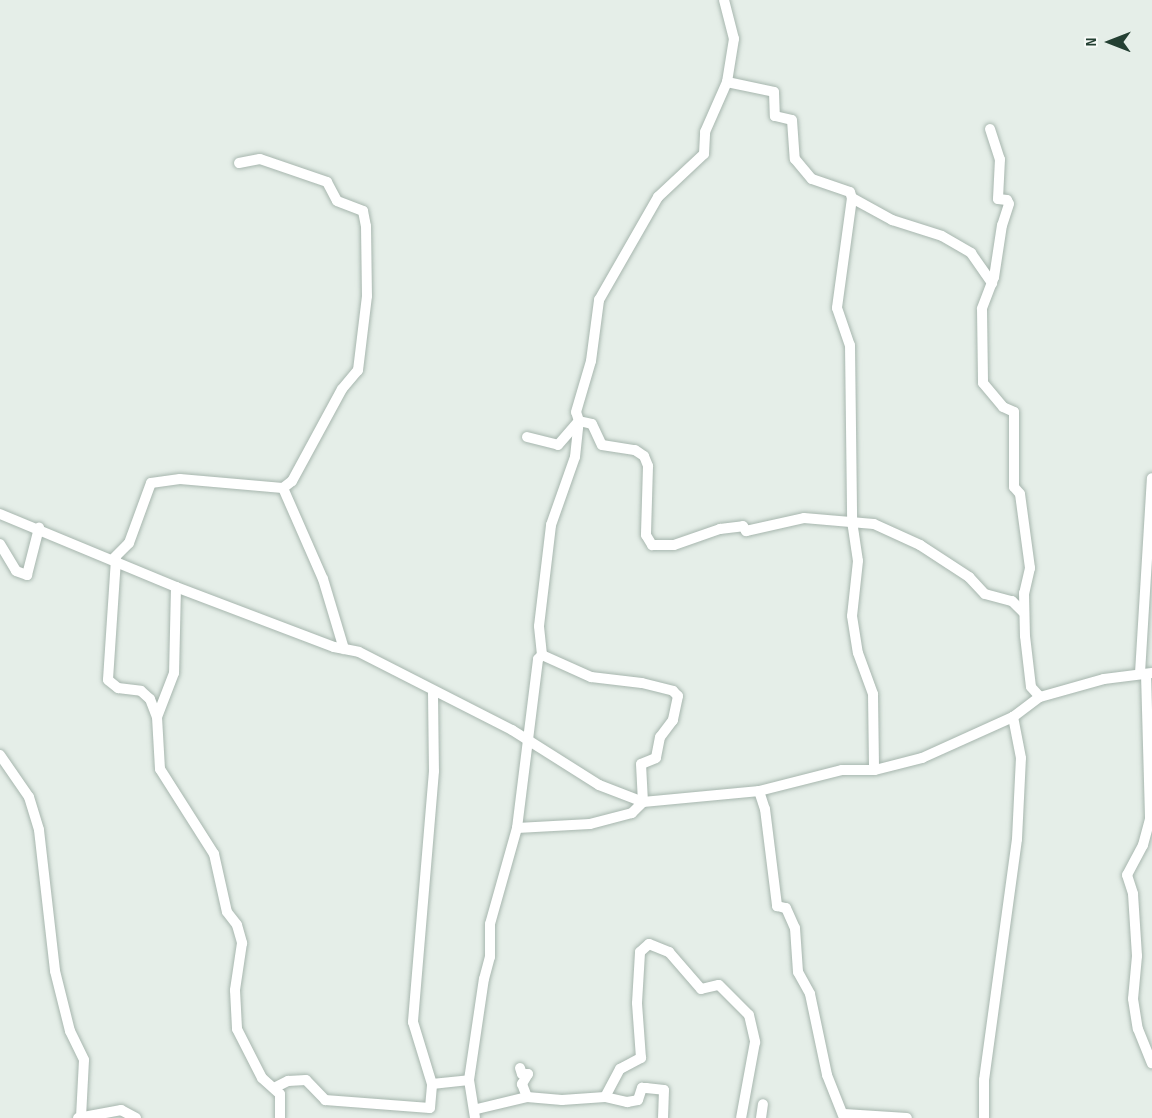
<!DOCTYPE html>
<style>
body{margin:0}
#map{position:relative;width:1152px;height:1118px;overflow:hidden;background:#e5eee8;font-family:"Sofia Sans Condensed",sans-serif}
div>[style]{position:absolute}
[style*='--x']{left:calc(var(--x)*1px);top:calc(var(--y)*1px);width:calc(var(--w)*1px);rotate:calc(var(--a)*1deg)}
.roads{filter:drop-shadow(0 0 2px #a7b6ae) drop-shadow(0 0 2px #a7b6ae)}
.minor>*{height:10px;margin:-5px;padding:0 5px;transform-origin:5px;border-radius:5px;background:#fff}
span{translate:-50% -50%;white-space:nowrap;text-align:center;line-height:1.15;-webkit-text-stroke:4.5px #f6faf7;paint-order:stroke}
.north{position:absolute;left:1080px;top:12px;width:60px;height:60px;-webkit-text-stroke:4px #f6faf7;paint-order:stroke;rotate:270deg;font-size:16px;font-weight:700;line-height:24px;text-align:center;color:#244033}
.north::after{content:'';display:block;margin:auto;width:21px;height:27px;background:#244033;clip-path:polygon(50% 0,100% 100%,50% 72%,0 100%)}
</style>
<div id="map">
<div class="roads">
<div class="minor">
<i style="--x:727;--y:82;--w:48;--a:12"></i>
<i style="--x:774;--y:92;--w:24;--a:88"></i>
<i style="--x:775;--y:116;--w:17;--a:13"></i>
<i style="--x:792;--y:120;--w:39;--a:86"></i>
<i style="--x:795;--y:159;--w:26;--a:50"></i>
<i style="--x:812;--y:179;--w:40;--a:18.9"></i>
<i style="--x:850;--y:192;--w:6;--a:72"></i>
<i style="--x:852;--y:198;--w:46;--a:28.8"></i>
<i style="--x:892;--y:220;--w:52;--a:17.7"></i>
<i style="--x:942;--y:236;--w:34;--a:30"></i>
<i style="--x:971;--y:253;--w:37;--a:55"></i>
<i style="--x:990;--y:129;--w:32;--a:72"></i>
<i style="--x:1000;--y:159;--w:40;--a:92.9"></i>
<i style="--x:998;--y:199;--w:9;--a:6"></i>
<i style="--x:1007;--y:200;--w:4;--a:63"></i>
<i style="--x:1009;--y:204;--w:22;--a:108"></i>
<i style="--x:1002;--y:225;--w:53;--a:98.7"></i>
<i style="--x:994;--y:277;--w:34;--a:111"></i>
<i style="--x:982;--y:309;--w:74;--a:89.2"></i>
<i style="--x:983;--y:383;--w:31;--a:50"></i>
<i style="--x:1003;--y:407;--w:12;--a:24"></i>
<i style="--x:1014;--y:412;--w:75;--a:90"></i>
<i style="--x:1014;--y:487;--w:9;--a:49"></i>
<i style="--x:1020;--y:494;--w:75;--a:82.3"></i>
<i style="--x:1030;--y:568;--w:26;--a:103"></i>
<i style="--x:1024;--y:593;--w:43;--a:88.7"></i>
<i style="--x:1025;--y:636;--w:51;--a:83.3"></i>
<i style="--x:1031;--y:687;--w:13;--a:48"></i>
<i style="--x:239;--y:163;--w:21;--a:-11"></i>
<i style="--x:260;--y:159;--w:71;--a:18.9"></i>
<i style="--x:327;--y:182;--w:21;--a:62"></i>
<i style="--x:337;--y:201;--w:28;--a:21"></i>
<i style="--x:363;--y:211;--w:15;--a:79"></i>
<i style="--x:366;--y:226;--w:70;--a:89.2"></i>
<i style="--x:367;--y:296;--w:75;--a:96.9"></i>
<i style="--x:358;--y:370;--w:25;--a:130"></i>
<i style="--x:342;--y:389;--w:105;--a:118.5"></i>
<i style="--x:292;--y:481;--w:11;--a:142"></i>
<i style="--x:852;--y:198;--w:111;--a:97.8"></i>
<i style="--x:837;--y:308;--w:39;--a:71"></i>
<i style="--x:850;--y:345;--w:176;--a:89.3"></i>
<i style="--x:852;--y:521;--w:40;--a:81.5"></i>
<i style="--x:858;--y:561;--w:55;--a:96.2"></i>
<i style="--x:852;--y:616;--w:37;--a:81"></i>
<i style="--x:858;--y:653;--w:44;--a:69.9"></i>
<i style="--x:873;--y:694;--w:76;--a:89.2"></i>
<i style="--x:527;--y:437;--w:32;--a:14"></i>
<i style="--x:558;--y:445;--w:32;--a:-49"></i>
<i style="--x:579;--y:421;--w:13;--a:13"></i>
<i style="--x:592;--y:424;--w:23;--a:65"></i>
<i style="--x:602;--y:445;--w:33;--a:9"></i>
<i style="--x:635;--y:450;--w:11;--a:34"></i>
<i style="--x:644;--y:456;--w:11;--a:68"></i>
<i style="--x:648;--y:466;--w:69;--a:91.7"></i>
<i style="--x:646;--y:535;--w:12;--a:59"></i>
<i style="--x:652;--y:545;--w:22;--a:0"></i>
<i style="--x:674;--y:545;--w:49;--a:-19.2"></i>
<i style="--x:720;--y:529;--w:23;--a:-7"></i>
<i style="--x:743;--y:526;--w:6;--a:59"></i>
<i style="--x:746;--y:531;--w:59;--a:-12.6"></i>
<i style="--x:804;--y:518;--w:70;--a:4.9"></i>
<i style="--x:874;--y:524;--w:51;--a:24.5"></i>
<i style="--x:920;--y:545;--w:59;--a:33.1"></i>
<i style="--x:969;--y:577;--w:23;--a:47"></i>
<i style="--x:985;--y:594;--w:28;--a:15"></i>
<i style="--x:1012;--y:601;--w:16;--a:45"></i>
<i style="--x:0;--y:514;--w:191;--a:22.5"></i>
<i style="--x:176;--y:587;--w:169;--a:20.8"></i>
<i style="--x:334;--y:647;--w:25;--a:11"></i>
<i style="--x:359;--y:652;--w:172;--a:27"></i>
<i style="--x:512;--y:730;--w:103;--a:32.3"></i>
<i style="--x:599;--y:785;--w:47;--a:21.1"></i>
<i style="--x:643;--y:802;--w:117;--a:-5.4"></i>
<i style="--x:759;--y:791;--w:86;--a:-14.2"></i>
<i style="--x:842;--y:770;--w:33;--a:0"></i>
<i style="--x:875;--y:770;--w:49;--a:-14.3"></i>
<i style="--x:922;--y:758;--w:100;--a:-24.3"></i>
<i style="--x:1013;--y:717;--w:34;--a:-37"></i>
<i style="--x:1040;--y:697;--w:66;--a:-15.7"></i>
<i style="--x:1104;--y:679;--w:48;--a:-7.1"></i>
<i style="--x:0;--y:544;--w:31;--a:59"></i>
<i style="--x:16;--y:571;--w:12;--a:20"></i>
<i style="--x:27;--y:575;--w:49;--a:-75.7"></i>
<i style="--x:114;--y:558;--w:21;--a:-45"></i>
<i style="--x:129;--y:543;--w:64;--a:-69.9"></i>
<i style="--x:151;--y:483;--w:29;--a:-8"></i>
<i style="--x:180;--y:479;--w:103;--a:5"></i>
<i style="--x:283;--y:488;--w:99;--a:66.3"></i>
<i style="--x:323;--y:579;--w:73;--a:73.3"></i>
<i style="--x:116;--y:559;--w:121;--a:93.8"></i>
<i style="--x:108;--y:680;--w:13;--a:39"></i>
<i style="--x:118;--y:688;--w:23;--a:7"></i>
<i style="--x:141;--y:691;--w:12;--a:42"></i>
<i style="--x:150;--y:699;--w:19;--a:69"></i>
<i style="--x:176;--y:587;--w:86;--a:91.3"></i>
<i style="--x:174;--y:673;--w:47;--a:111.1"></i>
<i style="--x:157;--y:717;--w:52;--a:86.7"></i>
<i style="--x:160;--y:769;--w:101;--a:57.6"></i>
<i style="--x:214;--y:854;--w:59;--a:77.4"></i>
<i style="--x:227;--y:912;--w:16;--a:52"></i>
<i style="--x:237;--y:925;--w:19;--a:74"></i>
<i style="--x:242;--y:943;--w:48;--a:98.5"></i>
<i style="--x:235;--y:990;--w:39;--a:87"></i>
<i style="--x:237;--y:1029;--w:55;--a:63"></i>
<i style="--x:262;--y:1078;--w:24;--a:42"></i>
<i style="--x:280;--y:1094;--w:24;--a:90"></i>
<i style="--x:542;--y:655;--w:29;--a:-96"></i>
<i style="--x:539;--y:626;--w:102;--a:-83.2"></i>
<i style="--x:551;--y:525;--w:72;--a:-70.6"></i>
<i style="--x:575;--y:457;--w:36;--a:-84"></i>
<i style="--x:579;--y:421;--w:9;--a:-108"></i>
<i style="--x:576;--y:412;--w:53;--a:-73.6"></i>
<i style="--x:591;--y:361;--w:62;--a:-82.5"></i>
<i style="--x:599;--y:300;--w:119;--a:-60.2"></i>
<i style="--x:658;--y:197;--w:63;--a:-43.1"></i>
<i style="--x:704;--y:154;--w:22;--a:-87"></i>
<i style="--x:705;--y:132;--w:55;--a:-66.3"></i>
<i style="--x:727;--y:82;--w:44;--a:-80.8"></i>
<i style="--x:734;--y:39;--w:40;--a:-104.4"></i>
<i style="--x:1140;--y:673;--w:195;--a:-86.5"></i>
<i style="--x:1146;--y:674;--w:145;--a:88.4"></i>
<i style="--x:1150;--y:819;--w:27;--a:105"></i>
<i style="--x:1143;--y:845;--w:34;--a:118"></i>
<i style="--x:1127;--y:875;--w:20;--a:72"></i>
<i style="--x:1133;--y:894;--w:62;--a:86.3"></i>
<i style="--x:1137;--y:956;--w:43;--a:95.3"></i>
<i style="--x:1133;--y:999;--w:30;--a:81"></i>
<i style="--x:1138;--y:1029;--w:37;--a:68"></i>
<i style="--x:433;--y:693;--w:78;--a:89.3"></i>
<i style="--x:434;--y:771;--w:252;--a:94.8"></i>
<i style="--x:413;--y:1022;--w:65;--a:73"></i>
<i style="--x:432;--y:1084;--w:37;--a:-6"></i>
<i style="--x:469;--y:1080;--w:38;--a:81"></i>
<i style="--x:0;--y:755;--w:51;--a:55.4"></i>
<i style="--x:29;--y:797;--w:34;--a:73"></i>
<i style="--x:39;--y:830;--w:142;--a:83.5"></i>
<i style="--x:55;--y:971;--w:62;--a:76"></i>
<i style="--x:70;--y:1031;--w:32;--a:64"></i>
<i style="--x:84;--y:1060;--w:58;--a:93"></i>
<i style="--x:759;--y:791;--w:19;--a:72"></i>
<i style="--x:765;--y:809;--w:98;--a:82.9"></i>
<i style="--x:777;--y:906;--w:9;--a:13"></i>
<i style="--x:786;--y:908;--w:22;--a:66"></i>
<i style="--x:795;--y:928;--w:44;--a:86.1"></i>
<i style="--x:798;--y:972;--w:25;--a:61"></i>
<i style="--x:810;--y:994;--w:83;--a:78.1"></i>
<i style="--x:827;--y:1075;--w:46;--a:68.4"></i>
<i style="--x:520;--y:1068;--w:6;--a:72"></i>
<i style="--x:522;--y:1074;--w:6;--a:0"></i>
<i style="--x:528;--y:1074;--w:12;--a:121"></i>
<i style="--x:522;--y:1084;--w:14;--a:69"></i>
<i style="--x:469;--y:1080;--w:102;--a:-81.6"></i>
<i style="--x:484;--y:979;--w:23;--a:-75"></i>
<i style="--x:490;--y:957;--w:33;--a:-90"></i>
<i style="--x:490;--y:924;--w:100;--a:-74.3"></i>
<i style="--x:517;--y:828;--w:170;--a:-82.9"></i>
<i style="--x:538;--y:659;--w:6;--a:-45"></i>
<i style="--x:542;--y:655;--w:54;--a:24.2"></i>
<i style="--x:591;--y:677;--w:51;--a:6.7"></i>
<i style="--x:642;--y:683;--w:32;--a:14"></i>
<i style="--x:673;--y:691;--w:7;--a:45"></i>
<i style="--x:678;--y:696;--w:25;--a:102"></i>
<i style="--x:673;--y:720;--w:21;--a:127"></i>
<i style="--x:660;--y:737;--w:21;--a:101"></i>
<i style="--x:656;--y:758;--w:16;--a:158"></i>
<i style="--x:641;--y:764;--w:38;--a:87"></i>
<i style="--x:643;--y:802;--w:16;--a:135"></i>
<i style="--x:632;--y:813;--w:43;--a:165.3"></i>
<i style="--x:590;--y:824;--w:73;--a:176.9"></i>
<i style="--x:274;--y:1088;--w:16;--a:-27"></i>
<i style="--x:288;--y:1081;--w:18;--a:-3"></i>
<i style="--x:306;--y:1080;--w:28;--a:46"></i>
<i style="--x:325;--y:1100;--w:105;--a:4.4"></i>
<i style="--x:430;--y:1108;--w:24;--a:-85"></i>
<i style="--x:605;--y:1097;--w:32;--a:-62"></i>
<i style="--x:620;--y:1069;--w:24;--a:-28"></i>
<i style="--x:641;--y:1058;--w:55;--a:-94.2"></i>
<i style="--x:637;--y:1003;--w:51;--a:-86.6"></i>
<i style="--x:640;--y:952;--w:12;--a:-42"></i>
<i style="--x:649;--y:944;--w:22;--a:22"></i>
<i style="--x:669;--y:952;--w:49;--a:49.1"></i>
<i style="--x:701;--y:989;--w:18;--a:-13"></i>
<i style="--x:719;--y:985;--w:42;--a:45"></i>
<i style="--x:749;--y:1015;--w:28;--a:77"></i>
<i style="--x:755;--y:1042;--w:77;--a:100.4"></i>
<i style="--x:477;--y:1109;--w:51;--a:-13.5"></i>
<i style="--x:527;--y:1097;--w:35;--a:5"></i>
<i style="--x:562;--y:1100;--w:43;--a:-4"></i>
<i style="--x:605;--y:1097;--w:23;--a:13"></i>
<i style="--x:627;--y:1102;--w:11;--a:-10"></i>
<i style="--x:638;--y:1100;--w:13;--a:-72"></i>
<i style="--x:642;--y:1088;--w:4;--a:0"></i>
<i style="--x:646;--y:1088;--w:18;--a:6"></i>
<i style="--x:664;--y:1090;--w:28;--a:92"></i>
<i style="--x:844;--y:1114;--w:63;--a:3.6"></i>
<i style="--x:78;--y:1118;--w:44;--a:-10.5"></i>
<i style="--x:121;--y:1110;--w:17;--a:28"></i>
<i style="--x:761;--y:1118;--w:14;--a:-82"></i>
<i style="--x:984;--y:1118;--w:38;--a:-90"></i>
<i style="--x:984;--y:1080;--w:243;--a:-82.2"></i>
<i style="--x:1017;--y:839;--w:81;--a:-87.2"></i>
<i style="--x:1021;--y:758;--w:42;--a:-101"></i>
</div>
</div>
<div class="north">N</div>
</div>
